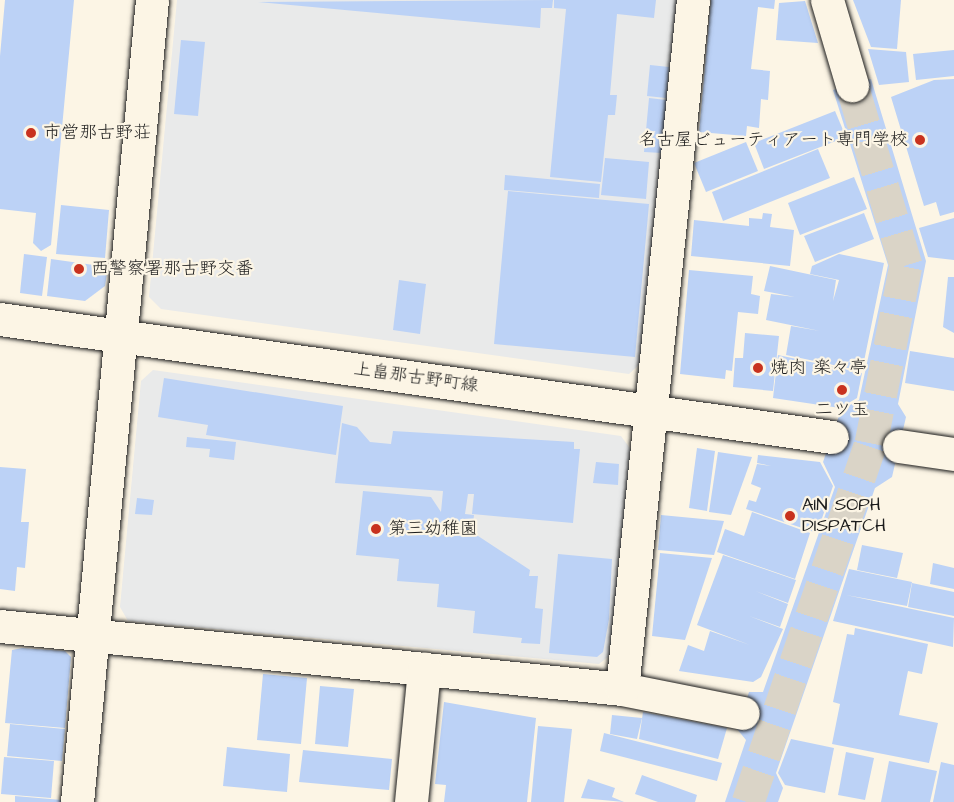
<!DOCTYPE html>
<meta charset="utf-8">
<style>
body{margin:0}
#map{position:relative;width:954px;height:802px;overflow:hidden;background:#fcf5e5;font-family:"Architects Daughter","Klee One",sans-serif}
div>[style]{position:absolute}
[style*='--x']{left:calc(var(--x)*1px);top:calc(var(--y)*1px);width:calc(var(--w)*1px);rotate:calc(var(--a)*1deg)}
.built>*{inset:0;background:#e9eaea}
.building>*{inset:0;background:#bcd2f6}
.street-tunnel>*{height:33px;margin-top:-16.5px;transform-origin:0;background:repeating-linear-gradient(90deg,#dad4c7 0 33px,transparent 0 49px)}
.roads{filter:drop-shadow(0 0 2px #1c1c1c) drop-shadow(0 0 2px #1c1c1c)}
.street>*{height:33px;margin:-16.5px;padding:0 16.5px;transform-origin:16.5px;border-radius:16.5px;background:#fcf5e5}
.secondary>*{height:33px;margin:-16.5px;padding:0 16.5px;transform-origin:16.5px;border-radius:16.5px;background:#fcf5e5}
.dots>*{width:16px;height:16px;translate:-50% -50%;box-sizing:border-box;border:3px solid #fcf5e5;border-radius:50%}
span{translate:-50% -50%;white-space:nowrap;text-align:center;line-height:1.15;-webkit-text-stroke:4.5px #fcf5e5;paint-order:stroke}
.poi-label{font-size:18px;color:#1c1c1c}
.left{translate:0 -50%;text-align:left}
.right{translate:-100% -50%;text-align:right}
.street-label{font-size:18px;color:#1c1c1c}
</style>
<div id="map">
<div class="built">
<i style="clip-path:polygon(177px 0,677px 0,641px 363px,629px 374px,161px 309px,149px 297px)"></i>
<i style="clip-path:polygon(153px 370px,621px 436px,632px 451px,613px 653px,599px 664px,128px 621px,120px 607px,141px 381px)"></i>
</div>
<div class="building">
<i style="clip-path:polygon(5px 0,74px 0,51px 245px,41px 251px,33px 243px,36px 213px,0 209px,0 56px)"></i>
<i style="clip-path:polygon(553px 0,552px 8px,541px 8px,540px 28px,258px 2px)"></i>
<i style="clip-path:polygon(554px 0,656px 0,654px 18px,617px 14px,610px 95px,617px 95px,615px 115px,608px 115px,601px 182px,550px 177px,566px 9px,554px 8px)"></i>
<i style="clip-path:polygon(711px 0,775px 0,774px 9px,758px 7px,751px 69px,770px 71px,768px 100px,761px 99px,759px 128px,747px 126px,746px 136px,699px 132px)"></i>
<i style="clip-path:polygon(853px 0,901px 0,897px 49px,871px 47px)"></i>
<i style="clip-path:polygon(805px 1px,818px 43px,776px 40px,779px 3px)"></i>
<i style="clip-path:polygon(181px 40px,205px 42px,198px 116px,174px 114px)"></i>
<i style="clip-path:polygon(868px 49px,906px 52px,909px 82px,879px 85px)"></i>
<i style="clip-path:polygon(954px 50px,954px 76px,916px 80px,913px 54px)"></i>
<i style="clip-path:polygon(650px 65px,669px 67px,666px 98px,647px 96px)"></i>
<i style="clip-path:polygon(871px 79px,926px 261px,898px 404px,906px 417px,892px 477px,875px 488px,776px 773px,783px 788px,778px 802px,725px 802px,746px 740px,737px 729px,749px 692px,763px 692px,835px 487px,823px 462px,841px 410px,859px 400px,888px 265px,833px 90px)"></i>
<i style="clip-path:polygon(954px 79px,954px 212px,940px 216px,936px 202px,924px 206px,891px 97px,934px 80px)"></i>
<i style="clip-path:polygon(649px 98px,666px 100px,662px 153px,644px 152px)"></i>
<i style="clip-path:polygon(835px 111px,846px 137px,764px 169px,754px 143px)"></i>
<i style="clip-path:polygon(746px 142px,758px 171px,706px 192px,694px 163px)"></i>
<i style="clip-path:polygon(818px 149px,830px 178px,723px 221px,712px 192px)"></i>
<i style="clip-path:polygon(605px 158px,649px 162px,646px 199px,601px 195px)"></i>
<i style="clip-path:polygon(505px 175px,600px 184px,599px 198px,504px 190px)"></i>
<i style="clip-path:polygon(854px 177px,867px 209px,800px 235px,788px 203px)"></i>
<i style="clip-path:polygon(508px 191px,649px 204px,635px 357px,494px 344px)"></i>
<i style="clip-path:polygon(61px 205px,109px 210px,105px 258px,56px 254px)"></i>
<i style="clip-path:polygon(763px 213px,772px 214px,770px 227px,794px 230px,790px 266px,691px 256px,694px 220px,749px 226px,749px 218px,762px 219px)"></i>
<i style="clip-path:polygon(864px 213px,874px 239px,815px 262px,804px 236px)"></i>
<i style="clip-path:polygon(954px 218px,954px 260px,928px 257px,919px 228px)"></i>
<i style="clip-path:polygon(24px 254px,47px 257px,42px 296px,20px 293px)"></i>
<i style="clip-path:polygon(839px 254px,884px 263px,862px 371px,786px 355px,791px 326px,820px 331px,766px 320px,771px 294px,795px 297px,764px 291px,770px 266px,836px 280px,833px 301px,839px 280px,810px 274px,812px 266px)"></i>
<i style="clip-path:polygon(51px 259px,108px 267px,105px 286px,85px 301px,47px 296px)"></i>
<i style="clip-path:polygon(689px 270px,753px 276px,751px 294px,760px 296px,758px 314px,738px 312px,732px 371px,726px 370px,725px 379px,680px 374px)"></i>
<i style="clip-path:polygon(948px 277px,954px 277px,954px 333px,943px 327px)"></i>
<i style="clip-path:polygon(399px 280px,426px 284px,420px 334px,393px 330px)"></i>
<i style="clip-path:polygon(745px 333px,779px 336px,773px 391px,733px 387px,735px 358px,743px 358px)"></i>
<i style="clip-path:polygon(910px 351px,954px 358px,954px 391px,905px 383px)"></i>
<i style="clip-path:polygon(778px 355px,862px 373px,857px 398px,840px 408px,773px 398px)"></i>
<i style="clip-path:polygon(164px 378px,343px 406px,336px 455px,206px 435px,208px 425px,158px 417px)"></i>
<i style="clip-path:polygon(342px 423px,357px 427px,370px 442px,391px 444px,393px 431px,574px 442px,574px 449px,580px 449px,573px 523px,472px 514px,474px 494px,468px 494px,465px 514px,474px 515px,472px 532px,530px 570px,529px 576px,538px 576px,535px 608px,543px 609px,540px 644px,521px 643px,522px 638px,473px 633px,475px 611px,437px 607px,439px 584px,397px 581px,399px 559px,356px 555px,363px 491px,431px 497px,441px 512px,443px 491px,335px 483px)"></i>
<i style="clip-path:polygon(187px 437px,236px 442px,234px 460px,209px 457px,210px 449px,186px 447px)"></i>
<i style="clip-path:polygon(697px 448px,715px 451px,707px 511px,689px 508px)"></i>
<i style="clip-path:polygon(718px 452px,752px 457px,731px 515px,709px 512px)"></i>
<i style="clip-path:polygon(758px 455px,820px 462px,833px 486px,817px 533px,746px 509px,749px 500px,756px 502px,761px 488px,751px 484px,757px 464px,771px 466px,757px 463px)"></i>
<i style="clip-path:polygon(596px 462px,619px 464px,618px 485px,593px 483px)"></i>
<i style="clip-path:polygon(0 467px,26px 469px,21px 522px,29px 522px,25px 568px,17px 567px,15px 591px,0 589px)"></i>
<i style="clip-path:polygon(137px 498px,154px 500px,152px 515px,135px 514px)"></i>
<i style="clip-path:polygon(752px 512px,810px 533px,795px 579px,717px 552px,725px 529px,744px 536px)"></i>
<i style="clip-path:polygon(661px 515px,724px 521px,714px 555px,658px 550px)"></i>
<i style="clip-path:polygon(862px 545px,903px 553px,897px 578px,857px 570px)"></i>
<i style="clip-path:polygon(660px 553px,712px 558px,685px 640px,652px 636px)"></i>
<i style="clip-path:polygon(558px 554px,612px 559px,609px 619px,603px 652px,597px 657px,549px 653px)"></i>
<i style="clip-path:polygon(723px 555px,796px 580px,788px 603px,755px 591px,788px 604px,780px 627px,749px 616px,783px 629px,761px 677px,753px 682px,679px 671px,688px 645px,704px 651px,710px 631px,750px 645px,697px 625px)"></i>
<i style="clip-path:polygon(933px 563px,954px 568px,954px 589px,930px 584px)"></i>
<i style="clip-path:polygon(849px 569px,912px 582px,907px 606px,846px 595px,954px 618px,953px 647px,833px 621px)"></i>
<i style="clip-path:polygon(912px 583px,954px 592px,954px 616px,908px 607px)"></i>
<i style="clip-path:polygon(855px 628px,928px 644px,922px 674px,908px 671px,899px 715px,938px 723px,929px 763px,832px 744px,840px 704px,833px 702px,847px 634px,854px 635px)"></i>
<i style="clip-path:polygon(22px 648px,65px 651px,71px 657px,65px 728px,5px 723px,12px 650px)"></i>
<i style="clip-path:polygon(263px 674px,307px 678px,301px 744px,257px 740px)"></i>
<i style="clip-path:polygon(320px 686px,354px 689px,348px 747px,315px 744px)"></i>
<i style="clip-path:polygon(444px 702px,536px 718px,527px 802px,444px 802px,446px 785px,435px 784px)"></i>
<i style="clip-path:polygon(643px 712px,727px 728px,718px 759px,639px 739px)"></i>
<i style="clip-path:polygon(612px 715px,642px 718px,637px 739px,610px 734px)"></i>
<i style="clip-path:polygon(10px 724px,65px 729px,62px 761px,7px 756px)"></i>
<i style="clip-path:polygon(538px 726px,572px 729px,564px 802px,531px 802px)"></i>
<i style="clip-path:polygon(604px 733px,722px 763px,717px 781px,600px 751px)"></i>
<i style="clip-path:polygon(791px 739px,834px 748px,825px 793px,785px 785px,778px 773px)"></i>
<i style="clip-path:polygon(227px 747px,290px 754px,287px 792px,223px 786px)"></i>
<i style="clip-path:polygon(303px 750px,392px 759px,389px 790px,299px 782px)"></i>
<i style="clip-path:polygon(846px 752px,874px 758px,865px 800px,838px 795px)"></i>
<i style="clip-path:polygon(4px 757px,54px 761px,51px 798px,1px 794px)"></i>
<i style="clip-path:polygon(889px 761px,937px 771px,930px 802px,881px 802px)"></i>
<i style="clip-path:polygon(941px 762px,954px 765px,954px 802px,933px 802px)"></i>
<i style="clip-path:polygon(642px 775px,697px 795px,695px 802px,658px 802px,635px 794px)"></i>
<i style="clip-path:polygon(588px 779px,615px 788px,612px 797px,624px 802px,581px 798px)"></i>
<i style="clip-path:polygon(15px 796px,62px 800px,62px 802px,15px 802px)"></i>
</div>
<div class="street-tunnel">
<i style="--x:748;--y:802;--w:379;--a:-71.1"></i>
<i style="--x:871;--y:443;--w:181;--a:-78.9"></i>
<i style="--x:906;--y:265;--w:188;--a:-106.7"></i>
</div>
<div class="roads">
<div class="street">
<i style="--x:827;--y:0;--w:89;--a:73.6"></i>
<i style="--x:899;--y:446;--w:56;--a:8.3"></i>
<i style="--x:0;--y:626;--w:625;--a:5.78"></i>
<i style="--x:622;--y:689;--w:123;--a:11.2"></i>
<i style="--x:622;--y:689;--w:693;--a:-84.12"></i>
<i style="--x:77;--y:802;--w:805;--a:-84.66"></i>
<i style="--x:411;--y:802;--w:134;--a:-84.4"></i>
</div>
<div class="secondary">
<i style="--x:0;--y:319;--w:840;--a:8.07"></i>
</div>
</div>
<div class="dots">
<i style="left:31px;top:133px;background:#c8321e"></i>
<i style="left:920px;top:140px;background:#c8321e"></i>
<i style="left:79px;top:269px;background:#c8321e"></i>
<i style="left:758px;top:368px;background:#c8321e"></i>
<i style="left:842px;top:390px;background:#c8321e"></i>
<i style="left:790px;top:516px;background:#c8321e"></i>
<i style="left:376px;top:529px;background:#c8321e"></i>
</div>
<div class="poi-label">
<span class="left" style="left:43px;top:133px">市営那古野荘</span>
<span class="right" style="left:908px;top:140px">名古屋ビューティアート専門学校</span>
<span class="left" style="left:91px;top:269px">西警察署那古野交番</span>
<span class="left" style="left:770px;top:368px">焼肉 楽々亭</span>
<span style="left:842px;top:410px">二ツ玉</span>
<span class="left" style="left:802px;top:516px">AIN SOPH<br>DISPATCH</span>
<span class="left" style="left:388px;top:529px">第三幼稚園</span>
</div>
<div class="street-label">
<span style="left:416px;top:378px;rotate:8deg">上畠那古野町線</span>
</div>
</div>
